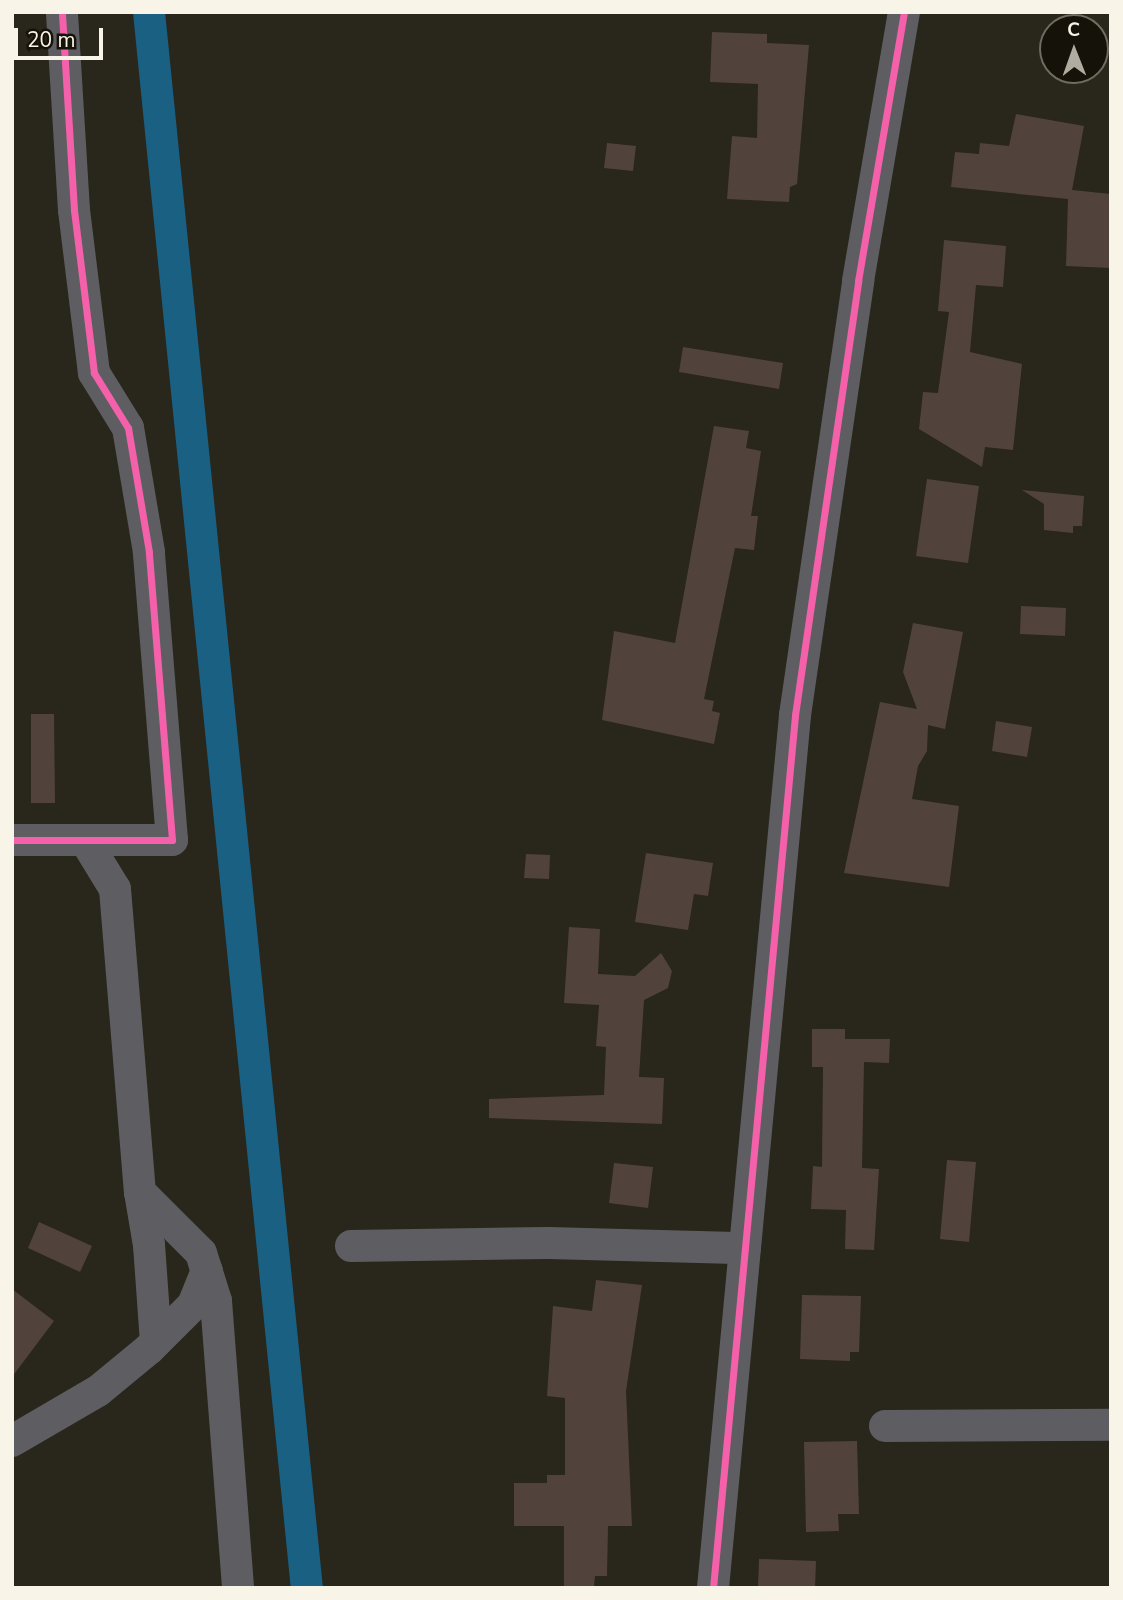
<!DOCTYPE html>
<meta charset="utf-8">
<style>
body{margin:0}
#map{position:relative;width:1123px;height:1600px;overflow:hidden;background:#29261b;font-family:"Nunito Sans",sans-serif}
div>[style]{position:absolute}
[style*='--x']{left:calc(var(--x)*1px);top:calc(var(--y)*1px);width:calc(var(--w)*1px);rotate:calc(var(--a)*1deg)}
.canal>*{height:32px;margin:-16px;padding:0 16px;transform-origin:16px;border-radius:16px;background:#196083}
.building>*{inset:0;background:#51433b}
.minor>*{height:32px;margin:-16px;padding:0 16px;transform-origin:16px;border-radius:16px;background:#5e5e62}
.cycleway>*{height:7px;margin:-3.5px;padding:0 3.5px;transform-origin:3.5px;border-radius:3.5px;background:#f560ab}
span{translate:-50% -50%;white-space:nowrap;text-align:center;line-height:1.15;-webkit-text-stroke:7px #151209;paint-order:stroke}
.frame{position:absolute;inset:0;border:14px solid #f8f4e7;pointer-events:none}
.north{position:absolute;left:1039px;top:14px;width:70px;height:70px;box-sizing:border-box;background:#151209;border:2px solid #706c62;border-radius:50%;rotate:359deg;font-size:19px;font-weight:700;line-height:28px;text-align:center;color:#f8f4e7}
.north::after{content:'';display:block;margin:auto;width:24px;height:32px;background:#b0aca0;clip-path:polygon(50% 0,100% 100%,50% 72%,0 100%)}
.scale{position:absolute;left:14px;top:28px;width:89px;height:32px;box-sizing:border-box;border:4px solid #f8f4e7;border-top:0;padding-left:9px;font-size:21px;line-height:24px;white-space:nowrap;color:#f8f4e7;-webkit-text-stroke:5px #151209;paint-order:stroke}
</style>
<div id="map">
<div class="canal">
<i style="--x:149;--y:12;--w:1584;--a:84.28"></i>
</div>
<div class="building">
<i style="clip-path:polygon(712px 32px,767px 34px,767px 43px,809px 45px,797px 184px,790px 187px,789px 202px,727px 199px,732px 136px,757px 138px,758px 84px,710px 82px)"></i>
<i style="clip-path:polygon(1016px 114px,1084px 126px,1072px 190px,1111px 194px,1111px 268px,1066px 266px,1068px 199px,951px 187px,955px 152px,979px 154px,980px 143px,1009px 146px)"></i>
<i style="clip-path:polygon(607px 143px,636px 146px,633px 171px,604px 168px)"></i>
<i style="clip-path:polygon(944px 240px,1006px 246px,1003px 287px,976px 285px,970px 352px,1022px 364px,1013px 450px,985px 447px,982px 467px,919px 429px,923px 392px,938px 393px,949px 312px,938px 311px)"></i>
<i style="clip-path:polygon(683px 347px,783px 363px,779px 389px,679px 372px)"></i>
<i style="clip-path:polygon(714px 426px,749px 431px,746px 448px,761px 451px,751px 516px,758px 516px,754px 550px,735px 548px,704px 699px,714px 701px,712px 711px,720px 713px,714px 744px,602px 720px,614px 631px,675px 643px)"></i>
<i style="clip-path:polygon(927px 479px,979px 486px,968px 563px,916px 556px)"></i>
<i style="clip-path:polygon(1022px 490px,1084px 496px,1082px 526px,1073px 526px,1073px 533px,1044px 530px,1044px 504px)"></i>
<i style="clip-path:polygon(1021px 606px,1066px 608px,1065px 636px,1020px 634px)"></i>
<i style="clip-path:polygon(913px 623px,963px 632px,945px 729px,928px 725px,927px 751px,918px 766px,912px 799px,959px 806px,949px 887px,844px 873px,880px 702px,917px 709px,903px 672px)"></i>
<i style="clip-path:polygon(31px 714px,54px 714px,55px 803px,31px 803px)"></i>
<i style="clip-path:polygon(996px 721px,1032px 727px,1027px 757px,992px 751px)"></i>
<i style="clip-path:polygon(646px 853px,713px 863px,708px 896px,694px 894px,688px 930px,635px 922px)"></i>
<i style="clip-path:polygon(526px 854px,550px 855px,549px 879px,524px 878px)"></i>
<i style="clip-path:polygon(569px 927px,600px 929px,598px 974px,635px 976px,661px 953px,672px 971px,668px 988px,644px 1000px,639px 1077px,664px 1078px,662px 1124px,489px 1118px,489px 1099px,604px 1095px,606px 1047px,596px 1046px,599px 1005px,564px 1003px)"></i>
<i style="clip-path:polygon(812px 1029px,845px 1029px,845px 1039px,890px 1039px,889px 1063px,864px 1062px,862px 1168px,879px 1169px,874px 1250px,845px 1249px,846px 1210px,811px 1209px,813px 1166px,822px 1167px,823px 1067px,812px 1067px)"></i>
<i style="clip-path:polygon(947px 1160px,976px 1162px,969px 1242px,940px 1239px)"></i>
<i style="clip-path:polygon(614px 1163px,653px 1167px,648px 1208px,609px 1203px)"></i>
<i style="clip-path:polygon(39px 1222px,92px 1246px,80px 1272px,28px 1248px)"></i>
<i style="clip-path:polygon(596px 1280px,642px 1285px,626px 1391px,632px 1526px,608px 1526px,607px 1576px,595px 1576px,594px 1586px,564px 1586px,564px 1526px,514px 1526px,514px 1483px,547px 1483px,547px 1475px,565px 1475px,565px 1398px,547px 1396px,553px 1306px,592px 1311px)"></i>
<i style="clip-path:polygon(12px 1289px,54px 1321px,12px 1377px)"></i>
<i style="clip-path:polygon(802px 1295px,861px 1296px,859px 1352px,850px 1352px,850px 1361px,800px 1359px)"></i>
<i style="clip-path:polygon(857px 1441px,859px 1514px,838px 1514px,839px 1531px,806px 1532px,804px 1442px)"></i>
<i style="clip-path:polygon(759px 1559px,816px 1561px,815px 1588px,758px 1588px)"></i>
</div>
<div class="minor">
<i style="--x:12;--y:840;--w:160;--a:0"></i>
<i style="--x:172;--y:840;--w:289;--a:-94.6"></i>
<i style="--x:149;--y:552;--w:126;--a:-99.6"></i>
<i style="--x:128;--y:428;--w:65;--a:-121.7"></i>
<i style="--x:94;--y:373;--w:164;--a:-97"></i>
<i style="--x:74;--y:210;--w:198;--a:-93.5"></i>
<i style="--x:85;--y:840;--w:57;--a:58.5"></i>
<i style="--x:115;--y:889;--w:304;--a:85.3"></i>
<i style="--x:140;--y:1192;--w:86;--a:45"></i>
<i style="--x:201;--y:1253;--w:50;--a:72.6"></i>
<i style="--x:216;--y:1301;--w:288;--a:85.6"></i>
<i style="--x:140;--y:1192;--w:54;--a:80.4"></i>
<i style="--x:149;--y:1245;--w:97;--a:85.9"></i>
<i style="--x:351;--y:1246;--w:197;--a:-0.9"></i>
<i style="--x:548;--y:1243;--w:197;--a:1.5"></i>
<i style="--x:885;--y:1426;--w:226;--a:-0.3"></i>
<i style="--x:12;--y:1441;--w:99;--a:-30.2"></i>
<i style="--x:98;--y:1391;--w:66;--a:-39.5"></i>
<i style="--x:149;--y:1349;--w:62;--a:-45"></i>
<i style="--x:193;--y:1305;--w:37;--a:-68"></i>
<i style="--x:713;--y:1588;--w:877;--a:-84.63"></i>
<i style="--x:795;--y:715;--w:439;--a:-81.7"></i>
<i style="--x:858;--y:281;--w:273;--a:-80.3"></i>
</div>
<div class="cycleway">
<i style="--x:12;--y:840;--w:160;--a:0"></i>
<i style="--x:172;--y:840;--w:289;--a:-94.6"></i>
<i style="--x:149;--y:552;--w:126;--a:-99.6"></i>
<i style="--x:128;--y:428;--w:65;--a:-121.7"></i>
<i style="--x:94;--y:373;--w:164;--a:-97"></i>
<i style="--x:74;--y:210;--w:198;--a:-93.5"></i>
<i style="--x:713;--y:1588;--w:877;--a:-84.63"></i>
<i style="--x:795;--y:715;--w:439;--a:-81.7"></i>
<i style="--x:858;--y:281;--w:273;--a:-80.3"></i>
</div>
<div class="frame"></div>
<div class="north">С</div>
<div class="scale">20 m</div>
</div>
